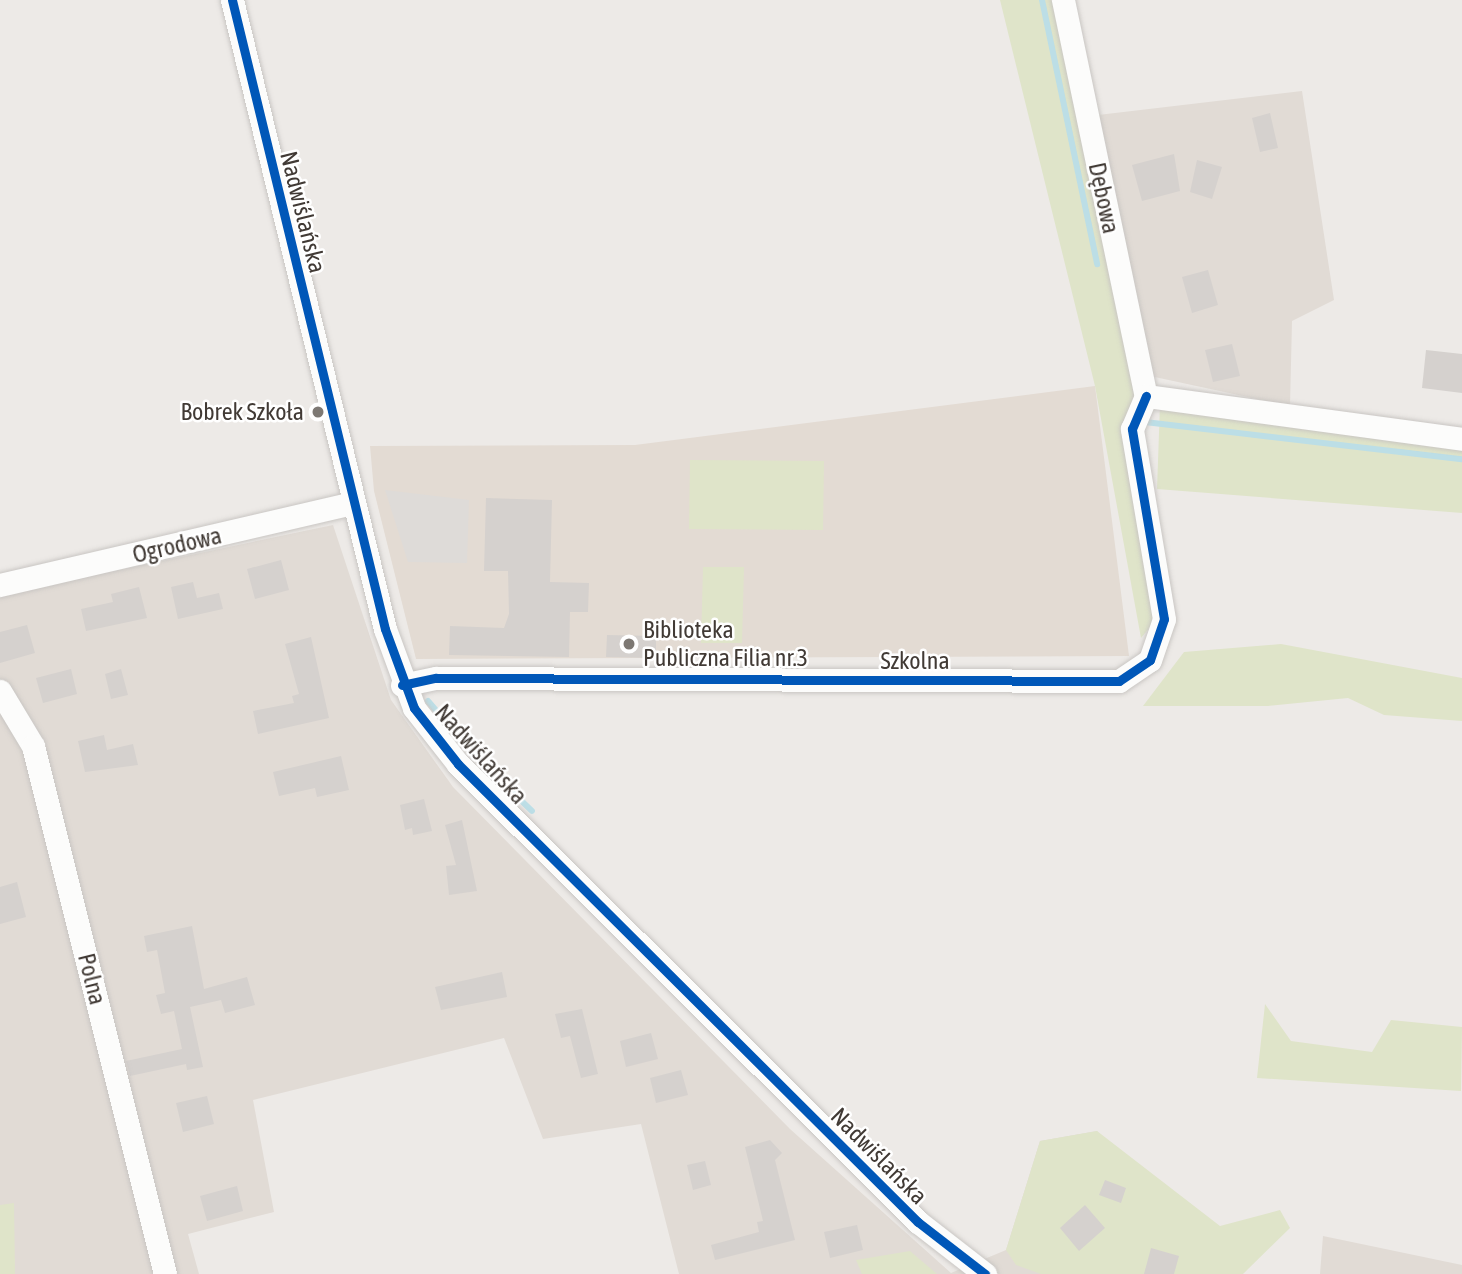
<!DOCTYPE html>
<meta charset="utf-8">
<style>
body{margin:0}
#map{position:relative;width:1462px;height:1274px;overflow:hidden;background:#edeae7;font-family:"Asap Condensed",sans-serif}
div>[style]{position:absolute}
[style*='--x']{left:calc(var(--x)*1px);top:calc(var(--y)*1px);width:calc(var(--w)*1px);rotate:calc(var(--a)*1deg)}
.residential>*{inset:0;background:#e1dbd5}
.education>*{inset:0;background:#e3dbd3}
.green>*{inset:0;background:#dfe4c9}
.parking>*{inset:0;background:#dedbd8}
.stream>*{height:6px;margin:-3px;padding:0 3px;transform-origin:3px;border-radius:3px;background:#bcdee6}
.building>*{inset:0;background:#d5d1ce}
.roads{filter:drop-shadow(0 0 2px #c9c6c3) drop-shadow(0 0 2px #c9c6c3)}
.minor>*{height:23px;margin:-11.5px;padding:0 11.5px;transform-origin:11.5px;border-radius:11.5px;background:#fcfcfb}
.cycleway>*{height:9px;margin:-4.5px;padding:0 4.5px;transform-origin:4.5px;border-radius:4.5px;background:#0057b8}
.dots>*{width:19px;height:19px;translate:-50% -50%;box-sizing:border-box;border:4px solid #fff;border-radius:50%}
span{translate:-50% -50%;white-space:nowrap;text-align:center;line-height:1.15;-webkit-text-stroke:5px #fff;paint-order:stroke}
.street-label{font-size:24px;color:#413a35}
.poi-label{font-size:24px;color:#413a35}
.right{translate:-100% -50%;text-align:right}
.left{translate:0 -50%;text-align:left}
</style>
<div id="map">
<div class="residential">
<i style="clip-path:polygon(1302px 91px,1334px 300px,1292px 321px,1290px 406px,1150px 376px,1098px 115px)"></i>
<i style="clip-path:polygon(333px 525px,391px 700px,453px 787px,790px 1129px,951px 1273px,1006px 1250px,1040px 1141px,1097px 1131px,1214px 1274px,679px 1274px,641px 1124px,543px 1139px,504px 1038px,253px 1100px,274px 1212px,188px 1234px,199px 1274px,0 1274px,0 595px)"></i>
<i style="clip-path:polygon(1323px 1236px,1462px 1265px,1462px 1274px,1320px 1274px)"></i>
</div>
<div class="education">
<i style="clip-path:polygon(1095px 386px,1129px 656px,416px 659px,374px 491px,370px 446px,635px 445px)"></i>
</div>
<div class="green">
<i style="clip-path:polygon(1000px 0,1054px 0,1138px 392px,1156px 620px,1141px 638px,1095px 386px)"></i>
<i style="clip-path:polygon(1160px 405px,1462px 449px,1462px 513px,1157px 489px)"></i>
<i style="clip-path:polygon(690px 460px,824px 461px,823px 530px,689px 529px)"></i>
<i style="clip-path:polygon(703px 567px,744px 567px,742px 643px,701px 643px)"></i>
<i style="clip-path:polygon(1281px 644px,1462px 678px,1462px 721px,1384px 715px,1348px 698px,1268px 706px,1143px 706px,1184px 652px)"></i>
<i style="clip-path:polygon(1265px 1004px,1291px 1041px,1372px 1052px,1391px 1020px,1462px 1027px,1461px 1091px,1257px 1078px)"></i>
<i style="clip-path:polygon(1097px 1131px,1220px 1226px,1280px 1210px,1290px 1228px,1243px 1274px,1041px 1274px,1016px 1265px,1006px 1250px,1040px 1141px)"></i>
<i style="clip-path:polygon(14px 1203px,15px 1274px,0 1274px,0 1205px)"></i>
<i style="clip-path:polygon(910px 1251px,937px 1274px,862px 1274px,856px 1260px)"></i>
</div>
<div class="parking">
<i style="clip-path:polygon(385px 490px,469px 500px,467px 563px,408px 562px)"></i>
</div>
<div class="stream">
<i style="--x:1042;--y:0;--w:270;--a:78.2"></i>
<i style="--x:1145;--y:422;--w:319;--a:6.7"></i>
<i style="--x:428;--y:701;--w:55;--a:49.4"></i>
<i style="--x:480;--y:761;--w:72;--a:43.9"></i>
</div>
<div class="building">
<i style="clip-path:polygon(1270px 113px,1278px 148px,1260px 152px,1252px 118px)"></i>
<i style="clip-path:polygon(1174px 154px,1180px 191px,1142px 201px,1132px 165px)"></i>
<i style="clip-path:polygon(1197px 160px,1222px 167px,1212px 199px,1190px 192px)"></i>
<i style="clip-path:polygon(1208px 270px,1218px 305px,1192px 313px,1182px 277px)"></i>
<i style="clip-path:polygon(1232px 344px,1240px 376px,1213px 382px,1205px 350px)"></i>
<i style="clip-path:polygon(1426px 350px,1462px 354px,1462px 393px,1422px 388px)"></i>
<i style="clip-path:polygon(486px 498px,552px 500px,550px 582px,589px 583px,588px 612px,570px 612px,569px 657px,449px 655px,450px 626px,504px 628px,509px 614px,508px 571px,484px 571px)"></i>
<i style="clip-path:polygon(281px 560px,289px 590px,255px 599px,247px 569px)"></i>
<i style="clip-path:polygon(193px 582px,197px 598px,219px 593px,223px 609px,178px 619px,171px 587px)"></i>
<i style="clip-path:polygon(139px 587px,147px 618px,86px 631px,81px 609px,113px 602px,111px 594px)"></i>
<i style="clip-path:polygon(27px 625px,35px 653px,0 663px,0 632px)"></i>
<i style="clip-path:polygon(607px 635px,656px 636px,656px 658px,606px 657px)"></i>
<i style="clip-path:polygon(311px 637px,329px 718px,258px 734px,253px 711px,294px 703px,292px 696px,299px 694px,285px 644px)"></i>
<i style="clip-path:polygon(71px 669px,77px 694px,43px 703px,36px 678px)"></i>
<i style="clip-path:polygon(121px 669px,128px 695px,111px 699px,105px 674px)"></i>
<i style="clip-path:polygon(104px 735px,107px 750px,133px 744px,138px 765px,85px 772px,78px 741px)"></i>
<i style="clip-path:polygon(341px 756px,349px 790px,317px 797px,315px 788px,279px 796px,273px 772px)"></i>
<i style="clip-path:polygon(424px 799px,432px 831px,413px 835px,412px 828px,405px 830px,400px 805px)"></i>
<i style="clip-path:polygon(462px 820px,477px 891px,449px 895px,446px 866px,456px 865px,445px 825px)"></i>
<i style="clip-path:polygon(17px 882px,26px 917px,0 924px,0 887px)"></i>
<i style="clip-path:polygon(192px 926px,204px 989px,247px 977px,255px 1005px,225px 1013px,221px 1000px,190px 1007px,203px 1067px,187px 1070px,186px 1064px,130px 1076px,126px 1061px,182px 1049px,174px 1011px,161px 1014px,156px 995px,165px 993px,157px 950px,147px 952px,144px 936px)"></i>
<i style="clip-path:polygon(502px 972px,507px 997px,441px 1010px,435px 987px)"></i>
<i style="clip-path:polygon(582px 1009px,598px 1074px,581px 1078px,570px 1036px,561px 1038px,555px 1014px)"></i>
<i style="clip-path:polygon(651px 1033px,658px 1059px,626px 1067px,620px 1041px)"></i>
<i style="clip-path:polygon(681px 1070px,688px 1095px,656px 1103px,650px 1078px)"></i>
<i style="clip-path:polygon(207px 1096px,214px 1124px,183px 1132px,176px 1103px)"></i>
<i style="clip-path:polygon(770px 1140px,782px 1153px,775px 1160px,795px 1240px,715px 1260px,711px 1245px,759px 1232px,757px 1222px,763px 1221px,745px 1147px)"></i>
<i style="clip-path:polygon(705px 1161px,711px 1185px,693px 1190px,687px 1165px)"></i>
<i style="clip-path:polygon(1105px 1180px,1126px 1188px,1121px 1203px,1099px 1195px)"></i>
<i style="clip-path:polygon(237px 1186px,243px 1211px,207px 1221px,200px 1196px)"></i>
<i style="clip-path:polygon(1085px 1205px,1105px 1228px,1079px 1251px,1060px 1228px)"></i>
<i style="clip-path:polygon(857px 1225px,863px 1250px,830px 1258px,824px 1232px)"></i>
<i style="clip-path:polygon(1151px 1248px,1179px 1256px,1174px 1274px,1144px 1274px)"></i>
</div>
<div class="roads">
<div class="minor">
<i style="--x:232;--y:0;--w:647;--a:76.33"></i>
<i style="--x:385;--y:629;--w:84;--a:69.8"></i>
<i style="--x:414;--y:708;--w:71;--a:51.8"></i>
<i style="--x:458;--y:764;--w:649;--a:44.88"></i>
<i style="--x:918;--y:1222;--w:85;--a:37.8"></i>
<i style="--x:1063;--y:0;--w:405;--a:78.2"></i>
<i style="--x:1146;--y:396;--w:319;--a:7.7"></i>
<i style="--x:0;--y:585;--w:362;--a:-13.1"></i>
<i style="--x:402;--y:685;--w:35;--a:-12"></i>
<i style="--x:436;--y:678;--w:683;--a:0.25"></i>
<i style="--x:1119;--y:681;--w:37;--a:-34"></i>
<i style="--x:1150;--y:660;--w:43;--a:-71.1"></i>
<i style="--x:1164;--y:619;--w:193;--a:-99.6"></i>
<i style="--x:1132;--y:429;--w:36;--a:-67"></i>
<i style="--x:0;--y:691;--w:64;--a:59"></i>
<i style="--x:33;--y:746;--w:544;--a:75.96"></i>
</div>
</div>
<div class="cycleway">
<i style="--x:232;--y:0;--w:647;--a:76.33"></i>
<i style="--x:385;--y:629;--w:84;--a:69.8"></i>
<i style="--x:414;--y:708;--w:71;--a:51.8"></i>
<i style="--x:458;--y:764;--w:649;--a:44.88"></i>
<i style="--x:918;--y:1222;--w:85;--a:37.8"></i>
<i style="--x:402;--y:685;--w:35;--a:-12"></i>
<i style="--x:436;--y:678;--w:683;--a:0.25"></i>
<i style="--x:1119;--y:681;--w:37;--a:-34"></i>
<i style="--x:1150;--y:660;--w:43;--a:-71.1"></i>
<i style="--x:1164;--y:619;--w:193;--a:-99.6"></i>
<i style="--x:1132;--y:429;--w:36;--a:-67"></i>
</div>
<div class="dots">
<i style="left:318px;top:412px;background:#7d7873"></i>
<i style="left:629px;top:644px;background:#7d7873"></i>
</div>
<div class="street-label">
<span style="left:1104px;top:198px;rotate:78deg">Dębowa</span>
<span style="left:303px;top:212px;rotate:76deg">Nadwiślańska</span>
<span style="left:177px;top:545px;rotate:-13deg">Ogrodowa</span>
<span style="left:915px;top:661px">Szkolna</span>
<span style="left:481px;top:754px;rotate:48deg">Nadwiślańska</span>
<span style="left:92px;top:979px;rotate:76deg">Polna</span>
<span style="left:879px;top:1156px;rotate:45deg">Nadwiślańska</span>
</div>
<div class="poi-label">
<span class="right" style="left:304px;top:412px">Bobrek Szkoła</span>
<span class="left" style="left:643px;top:644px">Biblioteka<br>Publiczna Filia nr.3</span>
</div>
</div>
